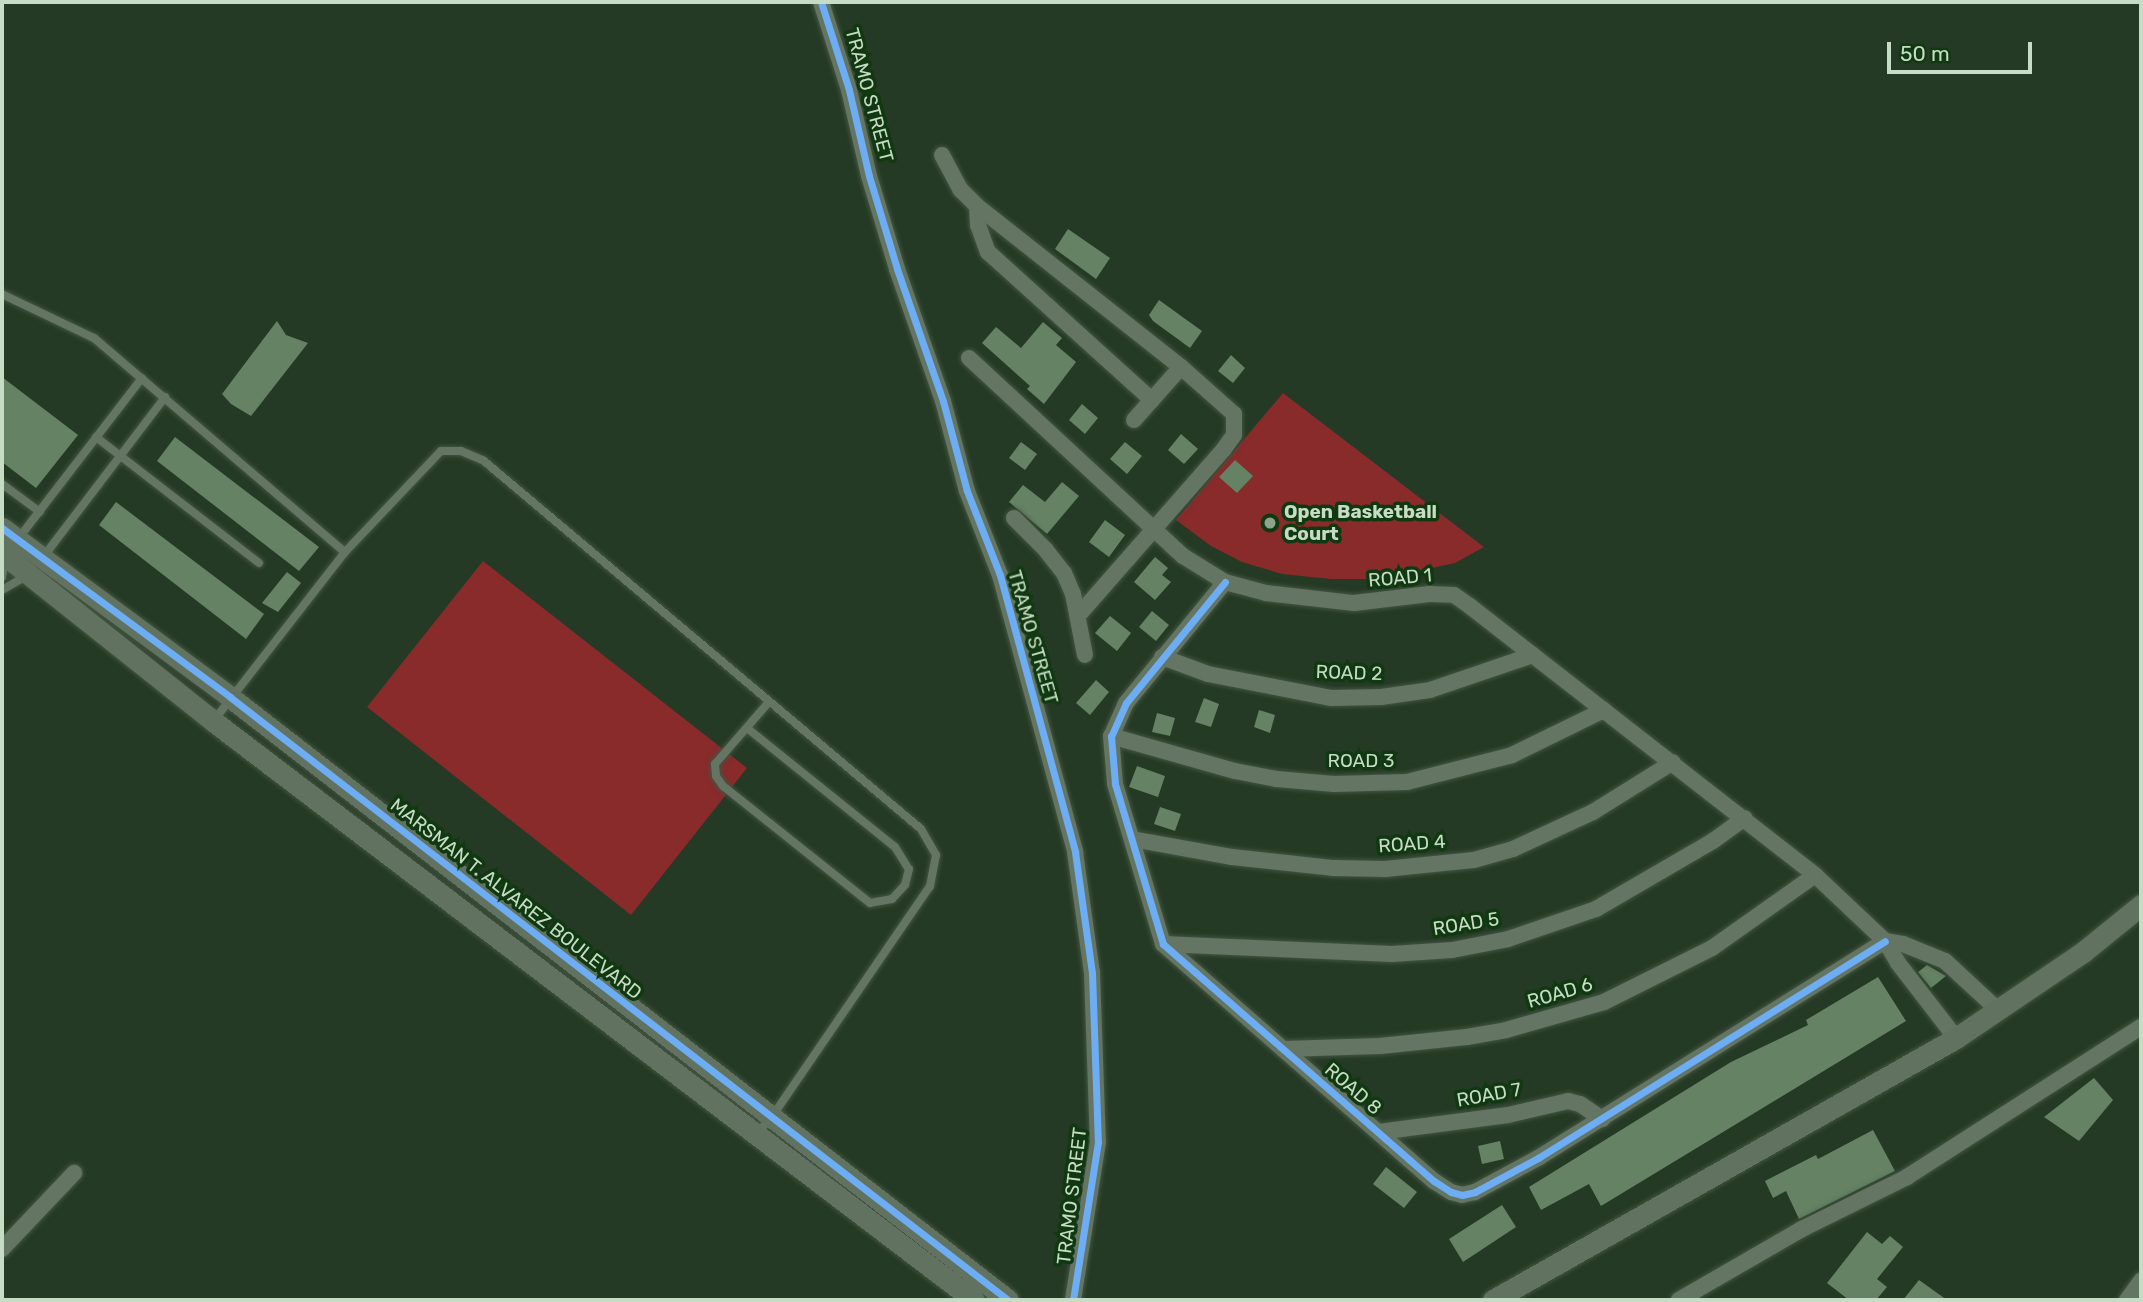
<!DOCTYPE html>
<style>
body{margin:0}
#map{position:relative;width:2143px;height:1302px;overflow:hidden;background:#253a24;font-family:Rubik,sans-serif}
div>[style]{position:absolute}
[style*='--x']{left:calc(var(--x)*1px);top:calc(var(--y)*1px);width:calc(var(--w)*1px);rotate:calc(var(--a)*1deg)}
.green>*{inset:0;background:#892a2b}
.building>*{inset:0;background:#658264}
.roads{filter:drop-shadow(0 0 2px #425541) drop-shadow(0 0 2px #425541)}
.lane>*{height:8px;margin:-4px;padding:0 4px;transform-origin:4px;border-radius:4px;background:#647563}
.street>*{height:16px;margin:-8px;padding:0 8px;transform-origin:8px;border-radius:8px;background:#647563}
.secondary>*{height:21px;margin:-10.5px;padding:0 10.5px;transform-origin:10.5px;border-radius:10.5px;background:#617360}
.cycleway>*{height:7px;margin:-3.5px;padding:0 3.5px;transform-origin:3.5px;border-radius:3.5px;background:#6dadf4}
.dots>*{width:19px;height:19px;translate:-50% -50%;box-sizing:border-box;border:4px solid #113911;border-radius:50%}
span{translate:-50% -50%;white-space:nowrap;text-align:center;line-height:1.15;-webkit-text-stroke:7px #113911;paint-order:stroke}
.street-label{font-size:19px;color:#c6dcc4}
.poi-label{font-size:19px;color:#c6dcc4;font-weight:700}
.left{translate:0 -50%;text-align:left}
.frame{position:absolute;inset:0;border:4px solid #c6dcc4;pointer-events:none}
.scale{position:absolute;left:1887px;top:42px;width:145px;height:32px;box-sizing:border-box;border:4px solid #c6dcc4;border-top:0;padding-left:9px;font-size:21px;line-height:24px;white-space:nowrap;color:#c6dcc4;-webkit-text-stroke:5px #113911;paint-order:stroke}
</style>
<div id="map">
<div class="green">
<i style="clip-path:polygon(1283px 393px,1484px 547px,1455px 563px,1418px 571px,1377px 579px,1331px 579px,1282px 574px,1242px 562px,1211px 546px,1176px 520px)"></i>
<i style="clip-path:polygon(483px 561px,747px 768px,631px 915px,367px 707px)"></i>
</div>
<div class="building">
<i style="clip-path:polygon(1068px 229px,1110px 258px,1096px 279px,1055px 249px)"></i>
<i style="clip-path:polygon(1159px 300px,1202px 331px,1190px 348px,1153px 321px,1149px 315px)"></i>
<i style="clip-path:polygon(277px 321px,286px 335px,308px 343px,251px 416px,231px 404px,222px 394px)"></i>
<i style="clip-path:polygon(1043px 322px,1062px 338px,1056px 345px,1076px 362px,1044px 404px,1027px 389px,1030px 386px,982px 343px,996px 327px,1021px 348px)"></i>
<i style="clip-path:polygon(1231px 355px,1245px 368px,1233px 383px,1218px 371px)"></i>
<i style="clip-path:polygon(2px 377px,78px 435px,36px 488px,2px 462px)"></i>
<i style="clip-path:polygon(1082px 404px,1098px 418px,1085px 434px,1069px 420px)"></i>
<i style="clip-path:polygon(1181px 434px,1198px 449px,1184px 464px,1168px 450px)"></i>
<i style="clip-path:polygon(175px 437px,319px 547px,299px 571px,157px 461px)"></i>
<i style="clip-path:polygon(1021px 442px,1037px 454px,1025px 470px,1009px 458px)"></i>
<i style="clip-path:polygon(1125px 442px,1142px 456px,1127px 474px,1110px 459px)"></i>
<i style="clip-path:polygon(1235px 460px,1253px 476px,1237px 493px,1219px 477px)"></i>
<i style="clip-path:polygon(1062px 482px,1079px 496px,1047px 534px,1009px 502px,1023px 485px,1045px 502px)"></i>
<i style="clip-path:polygon(116px 502px,264px 614px,246px 639px,99px 525px)"></i>
<i style="clip-path:polygon(1105px 520px,1125px 535px,1109px 557px,1089px 542px)"></i>
<i style="clip-path:polygon(1155px 557px,1168px 568px,1162px 575px,1171px 582px,1155px 600px,1134px 582px)"></i>
<i style="clip-path:polygon(287px 572px,301px 583px,278px 612px,262px 603px)"></i>
<i style="clip-path:polygon(1152px 611px,1169px 625px,1156px 641px,1139px 627px)"></i>
<i style="clip-path:polygon(1110px 616px,1131px 633px,1117px 651px,1095px 633px)"></i>
<i style="clip-path:polygon(1096px 680px,1109px 692px,1090px 715px,1076px 703px)"></i>
<i style="clip-path:polygon(1204px 698px,1219px 704px,1211px 727px,1195px 722px)"></i>
<i style="clip-path:polygon(1259px 710px,1275px 715px,1270px 733px,1254px 727px)"></i>
<i style="clip-path:polygon(1157px 713px,1175px 718px,1170px 736px,1152px 732px)"></i>
<i style="clip-path:polygon(1137px 766px,1165px 776px,1158px 797px,1129px 787px)"></i>
<i style="clip-path:polygon(1160px 807px,1181px 814px,1175px 831px,1154px 824px)"></i>
<i style="clip-path:polygon(1927px 965px,1946px 976px,1931px 988px,1918px 972px)"></i>
<i style="clip-path:polygon(1878px 977px,1906px 1021px,1601px 1206px,1589px 1184px,1541px 1210px,1529px 1187px,1731px 1062px,1808px 1025px,1806px 1020px)"></i>
<i style="clip-path:polygon(2094px 1078px,2113px 1100px,2079px 1141px,2044px 1117px)"></i>
<i style="clip-path:polygon(1873px 1130px,1895px 1171px,1799px 1219px,1786px 1191px,1773px 1198px,1765px 1181px,1816px 1155px,1818px 1159px)"></i>
<i style="clip-path:polygon(1500px 1141px,1504px 1159px,1482px 1164px,1478px 1146px)"></i>
<i style="clip-path:polygon(1386px 1167px,1417px 1192px,1404px 1208px,1373px 1184px)"></i>
<i style="clip-path:polygon(1502px 1205px,1516px 1227px,1463px 1262px,1449px 1239px)"></i>
<i style="clip-path:polygon(1867px 1232px,1882px 1244px,1890px 1236px,1903px 1247px,1877px 1279px,1887px 1287px,1876px 1300px,1849px 1300px,1827px 1283px)"></i>
<i style="clip-path:polygon(1919px 1280px,1947px 1300px,1903px 1300px)"></i>
</div>
<div class="roads">
<div class="lane">
<i style="--x:2;--y:294;--w:102;--a:25.6"></i>
<i style="--x:94;--y:338;--w:330;--a:40.5"></i>
<i style="--x:345;--y:552;--w:213;--a:127.9"></i>
<i style="--x:96;--y:437;--w:206;--a:37.7"></i>
<i style="--x:2;--y:484;--w:47;--a:36.4"></i>
<i style="--x:18;--y:539;--w:203;--a:-52.4"></i>
<i style="--x:345;--y:552;--w:139;--a:-46.5"></i>
<i style="--x:441;--y:451;--w:20;--a:0"></i>
<i style="--x:461;--y:451;--w:25;--a:23"></i>
<i style="--x:484;--y:461;--w:571;--a:40.1"></i>
<i style="--x:921;--y:829;--w:30;--a:60"></i>
<i style="--x:936;--y:855;--w:32;--a:101"></i>
<i style="--x:930;--y:886;--w:280;--a:124.4"></i>
<i style="--x:772;--y:1117;--w:23;--a:133"></i>
<i style="--x:44;--y:556;--w:200;--a:-52.7"></i>
<i style="--x:2;--y:577;--w:19;--a:-81"></i>
<i style="--x:2;--y:590;--w:28;--a:-30"></i>
<i style="--x:747;--y:728;--w:190;--a:38.8"></i>
<i style="--x:895;--y:847;--w:26;--a:58"></i>
<i style="--x:909;--y:869;--w:16;--a:104"></i>
<i style="--x:905;--y:885;--w:19;--a:133"></i>
<i style="--x:892;--y:899;--w:22;--a:170"></i>
<i style="--x:870;--y:903;--w:188;--a:-141.5"></i>
<i style="--x:723;--y:786;--w:12;--a:-125"></i>
<i style="--x:716;--y:776;--w:12;--a:-95"></i>
<i style="--x:715;--y:764;--w:81;--a:-49"></i>
</div>
<div class="street">
<i style="--x:821;--y:2;--w:92;--a:72.3"></i>
<i style="--x:849;--y:90;--w:88;--a:76.9"></i>
<i style="--x:869;--y:176;--w:97;--a:73.2"></i>
<i style="--x:897;--y:269;--w:140;--a:70.8"></i>
<i style="--x:943;--y:401;--w:93;--a:75.1"></i>
<i style="--x:967;--y:491;--w:90;--a:68.6"></i>
<i style="--x:1000;--y:575;--w:287;--a:74.8"></i>
<i style="--x:1075;--y:852;--w:122;--a:82"></i>
<i style="--x:1092;--y:973;--w:169;--a:88"></i>
<i style="--x:1098;--y:1142;--w:160;--a:99"></i>
<i style="--x:942;--y:155;--w:40;--a:62"></i>
<i style="--x:961;--y:190;--w:23;--a:45"></i>
<i style="--x:977;--y:206;--w:260;--a:38.3"></i>
<i style="--x:1181;--y:367;--w:71;--a:41.6"></i>
<i style="--x:1234;--y:414;--w:21;--a:90"></i>
<i style="--x:1234;--y:435;--w:17;--a:126"></i>
<i style="--x:1224;--y:449;--w:222;--a:131.2"></i>
<i style="--x:977;--y:206;--w:19;--a:87"></i>
<i style="--x:978;--y:225;--w:29;--a:70"></i>
<i style="--x:988;--y:252;--w:221;--a:42.1"></i>
<i style="--x:969;--y:358;--w:292;--a:42.8"></i>
<i style="--x:1183;--y:556;--w:49;--a:31.8"></i>
<i style="--x:1225;--y:582;--w:42;--a:15"></i>
<i style="--x:1266;--y:593;--w:89;--a:6.5"></i>
<i style="--x:1354;--y:603;--w:76;--a:-6.8"></i>
<i style="--x:1429;--y:594;--w:25;--a:2"></i>
<i style="--x:1454;--y:595;--w:21;--a:35"></i>
<i style="--x:1471;--y:607;--w:436;--a:37.9"></i>
<i style="--x:1815;--y:875;--w:96;--a:43.3"></i>
<i style="--x:1885;--y:941;--w:26;--a:59"></i>
<i style="--x:1898;--y:963;--w:95;--a:52.3"></i>
<i style="--x:1134;--y:420;--w:71;--a:-48.4"></i>
<i style="--x:1014;--y:518;--w:44;--a:45"></i>
<i style="--x:1045;--y:549;--w:31;--a:52"></i>
<i style="--x:1064;--y:573;--w:23;--a:67"></i>
<i style="--x:1073;--y:594;--w:62;--a:78.9"></i>
<i style="--x:1225;--y:582;--w:156;--a:129.3"></i>
<i style="--x:1126;--y:703;--w:36;--a:114"></i>
<i style="--x:1111;--y:736;--w:48;--a:85.2"></i>
<i style="--x:1115;--y:784;--w:167;--a:73.3"></i>
<i style="--x:1163;--y:944;--w:360;--a:41.2"></i>
<i style="--x:1434;--y:1181;--w:20;--a:33"></i>
<i style="--x:1451;--y:1192;--w:11;--a:15"></i>
<i style="--x:1462;--y:1195;--w:13;--a:-13"></i>
<i style="--x:1475;--y:1192;--w:72;--a:-28.4"></i>
<i style="--x:1538;--y:1158;--w:409;--a:-32"></i>
<i style="--x:1162;--y:657;--w:49;--a:20.3"></i>
<i style="--x:1208;--y:674;--w:126;--a:11"></i>
<i style="--x:1332;--y:698;--w:49;--a:-1.2"></i>
<i style="--x:1381;--y:697;--w:49;--a:-8.1"></i>
<i style="--x:1430;--y:690;--w:109;--a:-18.8"></i>
<i style="--x:1111;--y:736;--w:129;--a:15.8"></i>
<i style="--x:1235;--y:771;--w:43;--a:10.8"></i>
<i style="--x:1277;--y:779;--w:57;--a:5"></i>
<i style="--x:1334;--y:784;--w:73;--a:-1.6"></i>
<i style="--x:1407;--y:782;--w:108;--a:-14.4"></i>
<i style="--x:1512;--y:755;--w:102;--a:-26.1"></i>
<i style="--x:1132;--y:839;--w:102;--a:10.2"></i>
<i style="--x:1232;--y:857;--w:103;--a:6.2"></i>
<i style="--x:1334;--y:868;--w:51;--a:1.1"></i>
<i style="--x:1385;--y:869;--w:89;--a:-5.8"></i>
<i style="--x:1474;--y:860;--w:41;--a:-15.8"></i>
<i style="--x:1513;--y:849;--w:88;--a:-24.8"></i>
<i style="--x:1593;--y:812;--w:94;--a:-32"></i>
<i style="--x:1885;--y:941;--w:18;--a:9"></i>
<i style="--x:1903;--y:944;--w:45;--a:22"></i>
<i style="--x:1945;--y:961;--w:69;--a:42.7"></i>
<i style="--x:1163;--y:944;--w:229;--a:2.5"></i>
<i style="--x:1392;--y:954;--w:60;--a:-3.8"></i>
<i style="--x:1452;--y:950;--w:57;--a:-11.1"></i>
<i style="--x:1508;--y:939;--w:93;--a:-18.8"></i>
<i style="--x:1596;--y:909;--w:135;--a:-30.2"></i>
<i style="--x:1713;--y:841;--w:39;--a:-36"></i>
<i style="--x:1283;--y:1049;--w:97;--a:-1.8"></i>
<i style="--x:1380;--y:1046;--w:87;--a:-5.9"></i>
<i style="--x:1467;--y:1037;--w:40;--a:-10"></i>
<i style="--x:1506;--y:1030;--w:102;--a:-15.9"></i>
<i style="--x:1604;--y:1002;--w:121;--a:-26.6"></i>
<i style="--x:1712;--y:948;--w:126;--a:-35.3"></i>
<i style="--x:1379;--y:1132;--w:130;--a:-7.5"></i>
<i style="--x:1508;--y:1115;--w:62;--a:-13.1"></i>
<i style="--x:1568;--y:1101;--w:12;--a:14"></i>
<i style="--x:1580;--y:1104;--w:27;--a:34"></i>
<i style="--x:2;--y:1249;--w:105;--a:-46.5"></i>
<i style="--x:1679;--y:1300;--w:142;--a:-30"></i>
<i style="--x:1802;--y:1229;--w:117;--a:-26.3"></i>
<i style="--x:1907;--y:1177;--w:278;--a:-32.7"></i>
<i style="--x:2127;--y:1300;--w:24;--a:-54"></i>
</div>
<div class="secondary">
<i style="--x:2;--y:528;--w:284;--a:36.5"></i>
<i style="--x:230;--y:697;--w:984;--a:37.78"></i>
<i style="--x:2;--y:553;--w:270;--a:38.5"></i>
<i style="--x:213;--y:721;--w:956;--a:37.27"></i>
<i style="--x:1493;--y:1300;--w:532;--a:-29.5"></i>
<i style="--x:1956;--y:1038;--w:153;--a:-34.1"></i>
<i style="--x:2083;--y:952;--w:75;--a:-39"></i>
</div>
</div>
<div class="cycleway">
<i style="--x:821;--y:2;--w:92;--a:72.3"></i>
<i style="--x:849;--y:90;--w:88;--a:76.9"></i>
<i style="--x:869;--y:176;--w:97;--a:73.2"></i>
<i style="--x:897;--y:269;--w:140;--a:70.8"></i>
<i style="--x:943;--y:401;--w:93;--a:75.1"></i>
<i style="--x:967;--y:491;--w:90;--a:68.6"></i>
<i style="--x:1000;--y:575;--w:287;--a:74.8"></i>
<i style="--x:1075;--y:852;--w:122;--a:82"></i>
<i style="--x:1092;--y:973;--w:169;--a:88"></i>
<i style="--x:1098;--y:1142;--w:160;--a:99"></i>
<i style="--x:2;--y:528;--w:284;--a:36.5"></i>
<i style="--x:230;--y:697;--w:984;--a:37.78"></i>
<i style="--x:1225;--y:582;--w:156;--a:129.3"></i>
<i style="--x:1126;--y:703;--w:36;--a:114"></i>
<i style="--x:1111;--y:736;--w:48;--a:85.2"></i>
<i style="--x:1115;--y:784;--w:167;--a:73.3"></i>
<i style="--x:1163;--y:944;--w:360;--a:41.2"></i>
<i style="--x:1434;--y:1181;--w:20;--a:33"></i>
<i style="--x:1451;--y:1192;--w:11;--a:15"></i>
<i style="--x:1462;--y:1195;--w:13;--a:-13"></i>
<i style="--x:1475;--y:1192;--w:72;--a:-28.4"></i>
<i style="--x:1538;--y:1158;--w:409;--a:-32"></i>
</div>
<div class="dots">
<i style="left:1270px;top:523px;background:#8ea38c"></i>
</div>
<div class="street-label">
<span style="left:869px;top:95px;rotate:75deg">TRAMO STREET</span>
<span style="left:1400px;top:578px;rotate:-5deg">ROAD 1</span>
<span style="left:1033px;top:637px;rotate:74deg">TRAMO STREET</span>
<span style="left:1349px;top:673px;rotate:2deg">ROAD 2</span>
<span style="left:1361px;top:761px">ROAD 3</span>
<span style="left:1412px;top:844px;rotate:-4deg">ROAD 4</span>
<span style="left:516px;top:899px;rotate:38deg">MARSMAN T. ALVAREZ BOULEVARD</span>
<span style="left:1466px;top:924px;rotate:-9deg">ROAD 5</span>
<span style="left:1560px;top:993px;rotate:-16deg">ROAD 6</span>
<span style="left:1353px;top:1089px;rotate:41deg">ROAD 8</span>
<span style="left:1489px;top:1095px;rotate:-10deg">ROAD 7</span>
<span style="left:1072px;top:1196px;rotate:-83deg">TRAMO STREET</span>
</div>
<div class="poi-label">
<span class="left" style="left:1284px;top:523px">Open Basketball<br>Court</span>
</div>
<div class="frame"></div>
<div class="scale">50 m</div>
</div>
